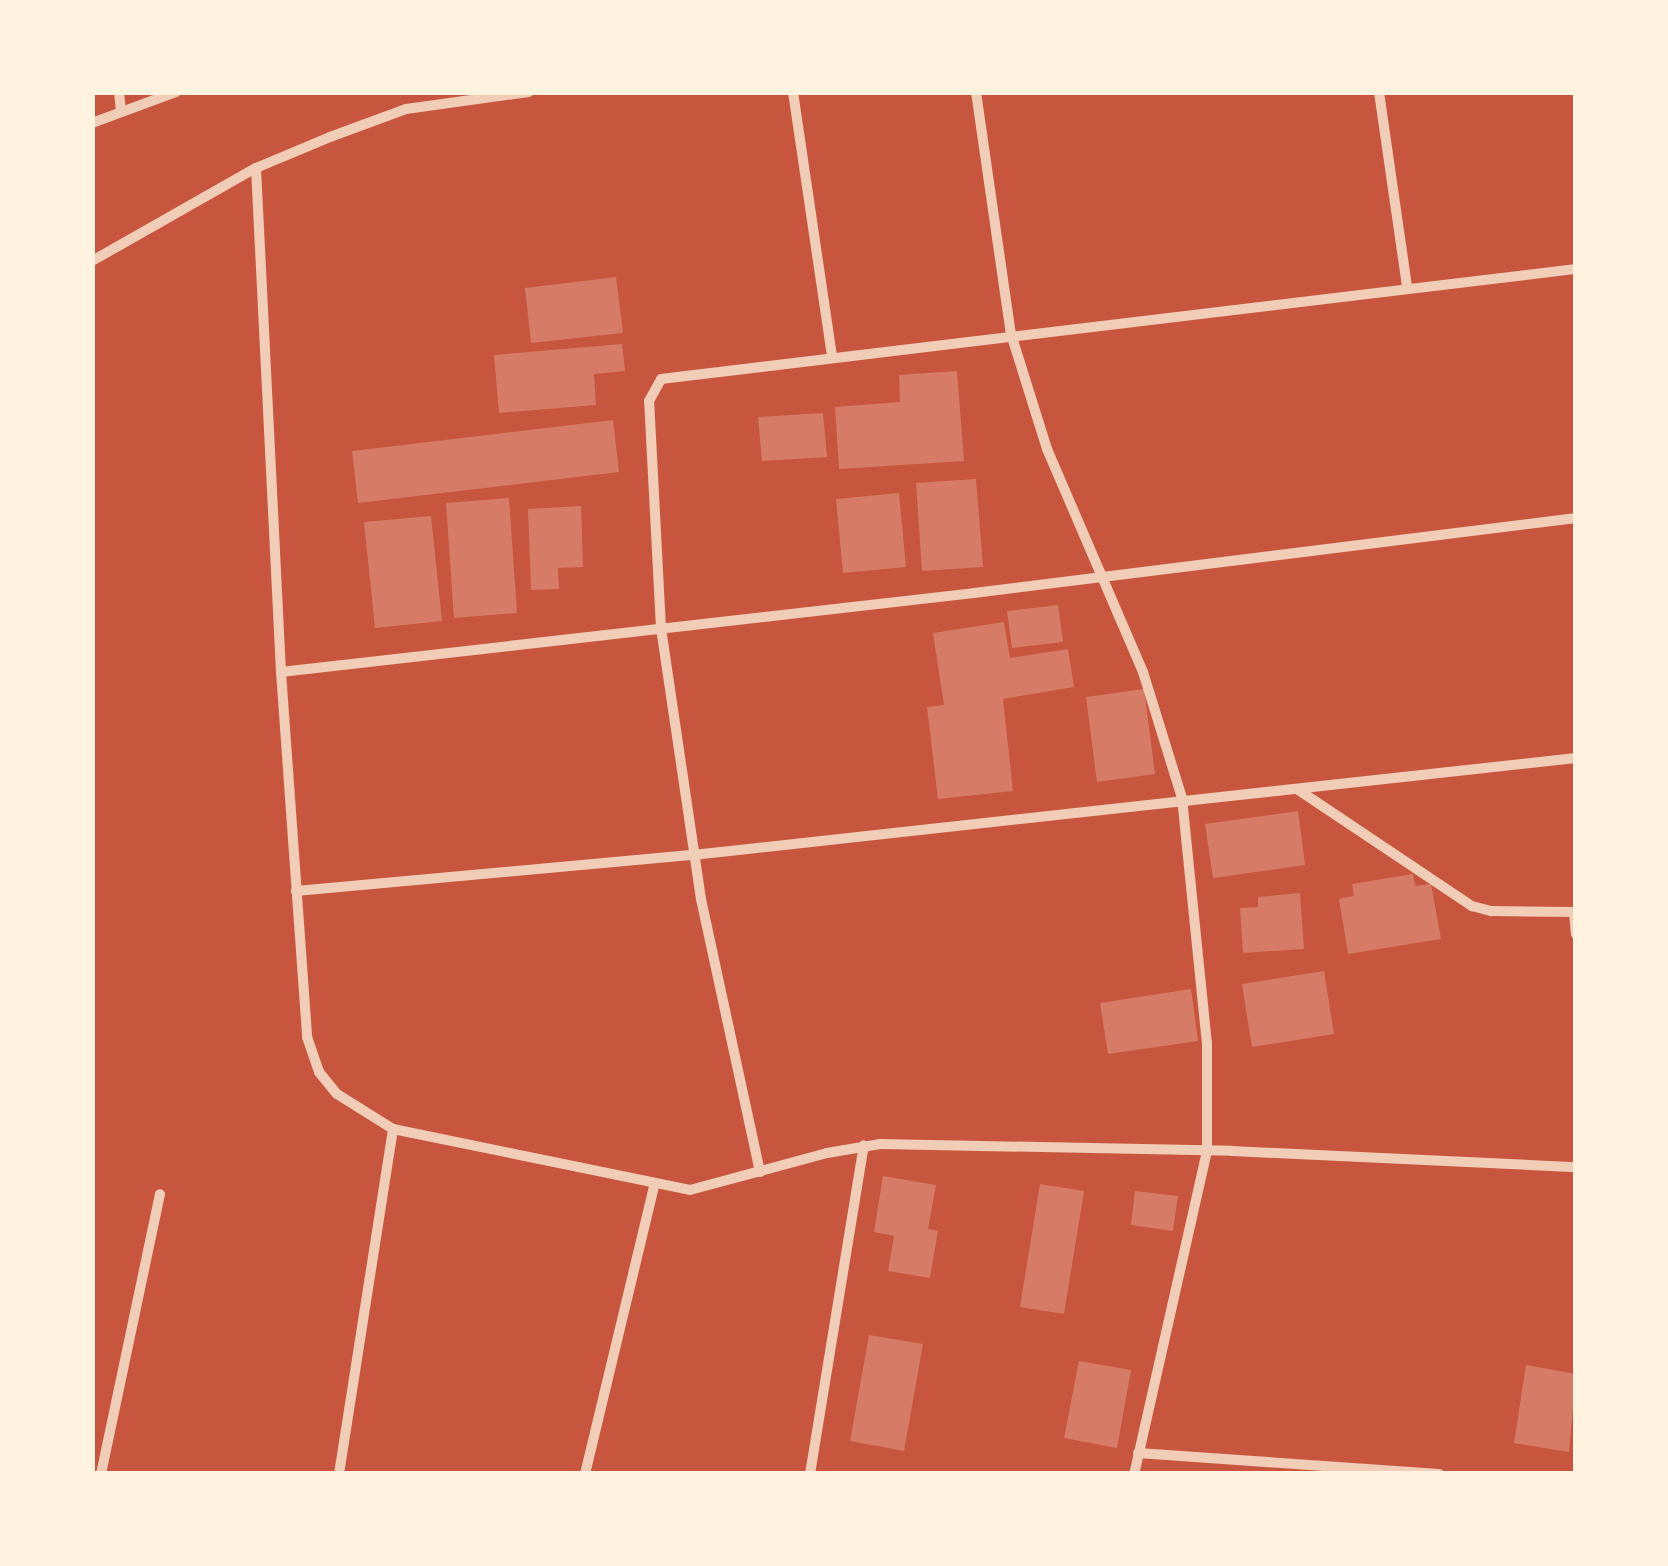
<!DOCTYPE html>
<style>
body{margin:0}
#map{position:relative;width:1668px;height:1566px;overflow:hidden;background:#c8553d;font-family:Commissioner,sans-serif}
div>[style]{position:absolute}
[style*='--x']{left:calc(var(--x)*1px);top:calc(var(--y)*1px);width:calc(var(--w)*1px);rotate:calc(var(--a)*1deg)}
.building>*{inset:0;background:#d67c66}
.minor>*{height:10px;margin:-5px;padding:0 5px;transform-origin:5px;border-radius:5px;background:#f1ccb7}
span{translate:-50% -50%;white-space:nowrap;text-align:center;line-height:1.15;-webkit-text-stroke:8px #fff3e0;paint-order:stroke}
.frame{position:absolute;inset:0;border:95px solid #fff3e0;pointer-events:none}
</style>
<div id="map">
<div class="building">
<i style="clip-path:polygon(616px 277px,623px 333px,531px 343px,525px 288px)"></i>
<i style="clip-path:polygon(622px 344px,625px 371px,594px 374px,596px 405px,499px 413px,494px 355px)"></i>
<i style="clip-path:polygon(957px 371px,964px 461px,839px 469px,835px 407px,900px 402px,899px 375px)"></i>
<i style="clip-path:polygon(823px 413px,827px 457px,762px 461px,758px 417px)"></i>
<i style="clip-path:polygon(613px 420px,619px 472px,358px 503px,352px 451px)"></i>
<i style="clip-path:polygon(976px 479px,983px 567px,922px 571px,916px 483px)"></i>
<i style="clip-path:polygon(899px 493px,906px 567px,843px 573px,836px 499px)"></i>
<i style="clip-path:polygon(509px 498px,517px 613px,454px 618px,446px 503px)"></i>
<i style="clip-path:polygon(581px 506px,583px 567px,558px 568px,559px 589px,531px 590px,528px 509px)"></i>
<i style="clip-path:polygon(431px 516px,442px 621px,375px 628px,364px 522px)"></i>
<i style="clip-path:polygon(1058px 605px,1063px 642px,1012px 648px,1007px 611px)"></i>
<i style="clip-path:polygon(1004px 622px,1010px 658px,1068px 649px,1074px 687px,1003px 699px,1013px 791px,938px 799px,927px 707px,944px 705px,933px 633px)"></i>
<i style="clip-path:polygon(1144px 689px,1155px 774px,1097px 782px,1086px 697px)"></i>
<i style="clip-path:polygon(1298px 811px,1305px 865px,1213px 878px,1205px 824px)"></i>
<i style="clip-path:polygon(1413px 874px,1415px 886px,1431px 884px,1441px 939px,1348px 954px,1339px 899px,1354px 896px,1352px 884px)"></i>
<i style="clip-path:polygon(1300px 893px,1304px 949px,1243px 953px,1240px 908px,1258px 907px,1258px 897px)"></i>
<i style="clip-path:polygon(1324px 971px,1334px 1034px,1252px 1047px,1242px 984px)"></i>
<i style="clip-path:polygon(1191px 989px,1198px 1041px,1108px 1054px,1100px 1003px)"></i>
<i style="clip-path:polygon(883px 1176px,936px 1185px,928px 1229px,938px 1231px,930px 1278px,888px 1271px,894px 1236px,874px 1232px)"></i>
<i style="clip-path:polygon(1040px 1184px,1084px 1191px,1064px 1314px,1020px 1307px)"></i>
<i style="clip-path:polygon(1135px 1191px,1178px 1196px,1173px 1231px,1131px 1225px)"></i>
<i style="clip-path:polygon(869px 1335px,923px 1344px,904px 1451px,850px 1441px)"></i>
<i style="clip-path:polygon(1079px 1361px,1131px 1370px,1117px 1448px,1064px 1438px)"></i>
<i style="clip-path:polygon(1526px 1365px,1576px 1374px,1569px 1452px,1514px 1443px)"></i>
</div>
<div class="minor">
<i style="--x:119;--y:92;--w:20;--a:84"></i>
<i style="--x:793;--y:92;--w:267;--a:81.6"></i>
<i style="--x:976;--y:92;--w:245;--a:81.8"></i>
<i style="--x:1011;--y:334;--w:121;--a:72.6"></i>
<i style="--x:1047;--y:449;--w:243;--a:66.7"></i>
<i style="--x:1143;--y:672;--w:132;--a:72.8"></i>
<i style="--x:1182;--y:798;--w:246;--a:84.2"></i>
<i style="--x:1207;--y:1043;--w:108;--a:90"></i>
<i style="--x:1207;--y:1151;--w:331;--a:102.7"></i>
<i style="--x:1379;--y:92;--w:197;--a:81.8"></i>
<i style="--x:92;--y:123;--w:90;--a:-20.3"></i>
<i style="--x:256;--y:168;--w:505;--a:87.16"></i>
<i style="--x:281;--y:672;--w:366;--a:85.9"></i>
<i style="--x:307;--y:1037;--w:37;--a:71"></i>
<i style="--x:319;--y:1072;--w:28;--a:51"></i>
<i style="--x:337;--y:1094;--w:66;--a:32"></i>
<i style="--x:393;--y:1129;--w:303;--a:11.6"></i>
<i style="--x:690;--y:1190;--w:142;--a:-15.1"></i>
<i style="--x:827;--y:1153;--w:54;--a:-9.6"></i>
<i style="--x:880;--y:1144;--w:352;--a:1.1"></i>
<i style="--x:1232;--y:1151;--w:344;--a:2.7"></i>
<i style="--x:92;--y:261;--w:189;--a:-29.6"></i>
<i style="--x:256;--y:168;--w:80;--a:-22.7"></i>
<i style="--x:330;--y:137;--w:81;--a:-20.2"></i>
<i style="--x:406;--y:109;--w:124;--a:-7.9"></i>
<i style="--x:281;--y:672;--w:697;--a:-6.5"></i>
<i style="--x:974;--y:593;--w:607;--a:-7.1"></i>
<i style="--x:1297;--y:789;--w:211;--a:33.8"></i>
<i style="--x:1472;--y:906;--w:20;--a:15"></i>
<i style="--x:1491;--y:911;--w:85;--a:0.7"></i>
<i style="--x:296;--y:891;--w:399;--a:-5.2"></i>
<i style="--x:693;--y:855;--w:888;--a:-6.27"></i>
<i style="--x:1574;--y:913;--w:21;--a:85"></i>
<i style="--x:760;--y:1172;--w:279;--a:-102.2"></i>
<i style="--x:701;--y:899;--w:274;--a:-98.4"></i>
<i style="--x:661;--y:628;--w:227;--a:-93"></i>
<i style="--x:649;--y:401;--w:25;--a:-61"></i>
<i style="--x:661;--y:379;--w:922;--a:-6.86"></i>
<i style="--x:1138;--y:1453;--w:302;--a:4"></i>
<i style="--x:101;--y:1474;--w:286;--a:-78.1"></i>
<i style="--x:339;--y:1474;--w:349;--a:-81.1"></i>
<i style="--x:585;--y:1474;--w:296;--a:-76.5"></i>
<i style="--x:810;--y:1474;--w:333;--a:-80.7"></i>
</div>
<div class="frame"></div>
</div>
